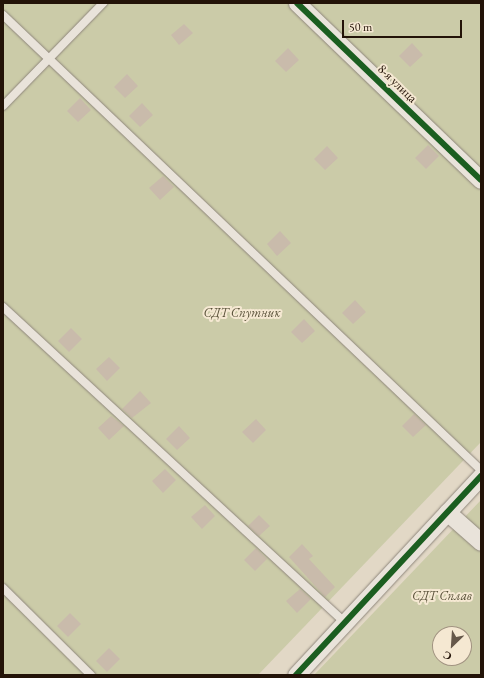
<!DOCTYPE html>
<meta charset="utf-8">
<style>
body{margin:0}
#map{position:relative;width:484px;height:678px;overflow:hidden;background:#e2d8c6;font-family:"EB Garamond",serif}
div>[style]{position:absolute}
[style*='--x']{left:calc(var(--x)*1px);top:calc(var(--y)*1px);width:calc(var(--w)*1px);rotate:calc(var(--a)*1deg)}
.green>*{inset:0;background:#cbcba8}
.building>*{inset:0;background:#c9bbab}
.roads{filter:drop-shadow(0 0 1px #8f877c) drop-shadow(0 0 1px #8f877c)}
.service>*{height:8px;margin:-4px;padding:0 4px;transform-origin:4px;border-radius:4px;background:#e9e3da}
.minor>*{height:17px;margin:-8.5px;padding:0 8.5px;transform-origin:8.5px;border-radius:8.5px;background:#e9e3da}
.cycleway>*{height:6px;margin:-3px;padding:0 3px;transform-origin:3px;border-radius:3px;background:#1b5e20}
span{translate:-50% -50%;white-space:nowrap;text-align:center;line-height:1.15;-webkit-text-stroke:4px #f5e8d2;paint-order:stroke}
.street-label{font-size:13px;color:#231308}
.park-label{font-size:13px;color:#585038;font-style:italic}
.frame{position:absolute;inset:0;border:4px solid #231308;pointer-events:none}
.north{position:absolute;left:432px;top:626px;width:40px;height:40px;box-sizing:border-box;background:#f5e8d2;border:1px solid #a19381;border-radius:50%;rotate:205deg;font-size:11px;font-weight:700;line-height:16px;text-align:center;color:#231308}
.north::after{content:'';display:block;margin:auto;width:14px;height:18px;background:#66584a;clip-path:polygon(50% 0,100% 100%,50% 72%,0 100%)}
.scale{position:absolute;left:342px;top:20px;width:120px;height:18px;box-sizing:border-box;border:2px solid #231308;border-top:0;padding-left:5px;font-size:12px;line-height:14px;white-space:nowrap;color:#231308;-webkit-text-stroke:3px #f5e8d2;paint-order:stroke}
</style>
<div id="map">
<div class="green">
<i style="clip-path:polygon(3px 3px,292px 3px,481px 185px,481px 442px,258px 675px,3px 675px)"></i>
<i style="clip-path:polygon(309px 3px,481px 3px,481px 171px)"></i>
<i style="clip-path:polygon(evenodd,481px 500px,481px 675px,314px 675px,481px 500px,440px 634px,464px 634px,464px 658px,440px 658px,440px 634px)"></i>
</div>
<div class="building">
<i style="clip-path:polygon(184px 24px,193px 33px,179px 45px,171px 35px)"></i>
<i style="clip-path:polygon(412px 43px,423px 55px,410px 67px,399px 56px)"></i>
<i style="clip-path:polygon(288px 48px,299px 60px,286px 72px,275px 61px)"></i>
<i style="clip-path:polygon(127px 74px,138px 86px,125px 98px,114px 87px)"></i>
<i style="clip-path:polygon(80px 98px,91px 110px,78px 122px,67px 111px)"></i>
<i style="clip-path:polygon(142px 103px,153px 115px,140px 127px,129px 116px)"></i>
<i style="clip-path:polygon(428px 145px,439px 156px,426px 169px,415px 158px)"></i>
<i style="clip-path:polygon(327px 146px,338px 158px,325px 170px,314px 159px)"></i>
<i style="clip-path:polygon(163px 176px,174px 187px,160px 200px,149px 188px)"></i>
<i style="clip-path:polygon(280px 231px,291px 243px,277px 256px,267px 244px)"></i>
<i style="clip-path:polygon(355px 300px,366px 312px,353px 324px,342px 313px)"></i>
<i style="clip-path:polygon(304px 319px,315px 331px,302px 343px,291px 332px)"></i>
<i style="clip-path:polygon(71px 328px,82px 339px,69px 352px,58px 341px)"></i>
<i style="clip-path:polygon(109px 357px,120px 368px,107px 381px,96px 369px)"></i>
<i style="clip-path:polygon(140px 391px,151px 403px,132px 418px,122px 409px)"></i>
<i style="clip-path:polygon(414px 414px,426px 425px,413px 437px,402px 426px)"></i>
<i style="clip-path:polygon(111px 416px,124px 426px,109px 440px,98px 428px)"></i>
<i style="clip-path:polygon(256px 419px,266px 430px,253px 443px,242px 432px)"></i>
<i style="clip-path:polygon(179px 426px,190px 438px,177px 450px,166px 439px)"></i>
<i style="clip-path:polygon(165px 469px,176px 480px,163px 493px,152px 481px)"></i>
<i style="clip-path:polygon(205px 505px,215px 516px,202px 529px,191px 517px)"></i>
<i style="clip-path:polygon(259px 515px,270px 526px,259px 536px,248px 526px)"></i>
<i style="clip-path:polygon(302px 544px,313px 556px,309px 559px,335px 587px,325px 597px,289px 557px)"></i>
<i style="clip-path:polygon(256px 548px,267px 559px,255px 571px,244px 560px)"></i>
<i style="clip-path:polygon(300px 589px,311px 599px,297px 613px,286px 601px)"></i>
<i style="clip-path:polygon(70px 613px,81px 624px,68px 637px,57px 626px)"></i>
<i style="clip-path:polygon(109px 648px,120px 659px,107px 672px,96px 661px)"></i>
</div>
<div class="roads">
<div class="service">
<i style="--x:3;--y:15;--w:660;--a:43.59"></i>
<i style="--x:3;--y:106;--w:144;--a:-45.8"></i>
<i style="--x:3;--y:307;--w:466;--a:42.7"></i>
<i style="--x:3;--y:588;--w:124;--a:44.7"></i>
</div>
<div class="minor">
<i style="--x:297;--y:3;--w:255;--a:43.9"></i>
<i style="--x:447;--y:512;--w:45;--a:41.4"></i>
<i style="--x:296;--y:675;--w:272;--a:-47.1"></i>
</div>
</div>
<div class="cycleway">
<i style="--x:297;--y:3;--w:255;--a:43.9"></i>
<i style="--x:296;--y:675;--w:272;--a:-47.1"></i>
</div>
<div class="street-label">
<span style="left:397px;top:84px;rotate:44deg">8-я улица</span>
</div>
<div class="park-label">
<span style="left:242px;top:313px">СДТ Спутник</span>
<span style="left:442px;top:596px">СДТ Сплав</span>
</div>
<div class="frame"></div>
<div class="north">С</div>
<div class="scale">50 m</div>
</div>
